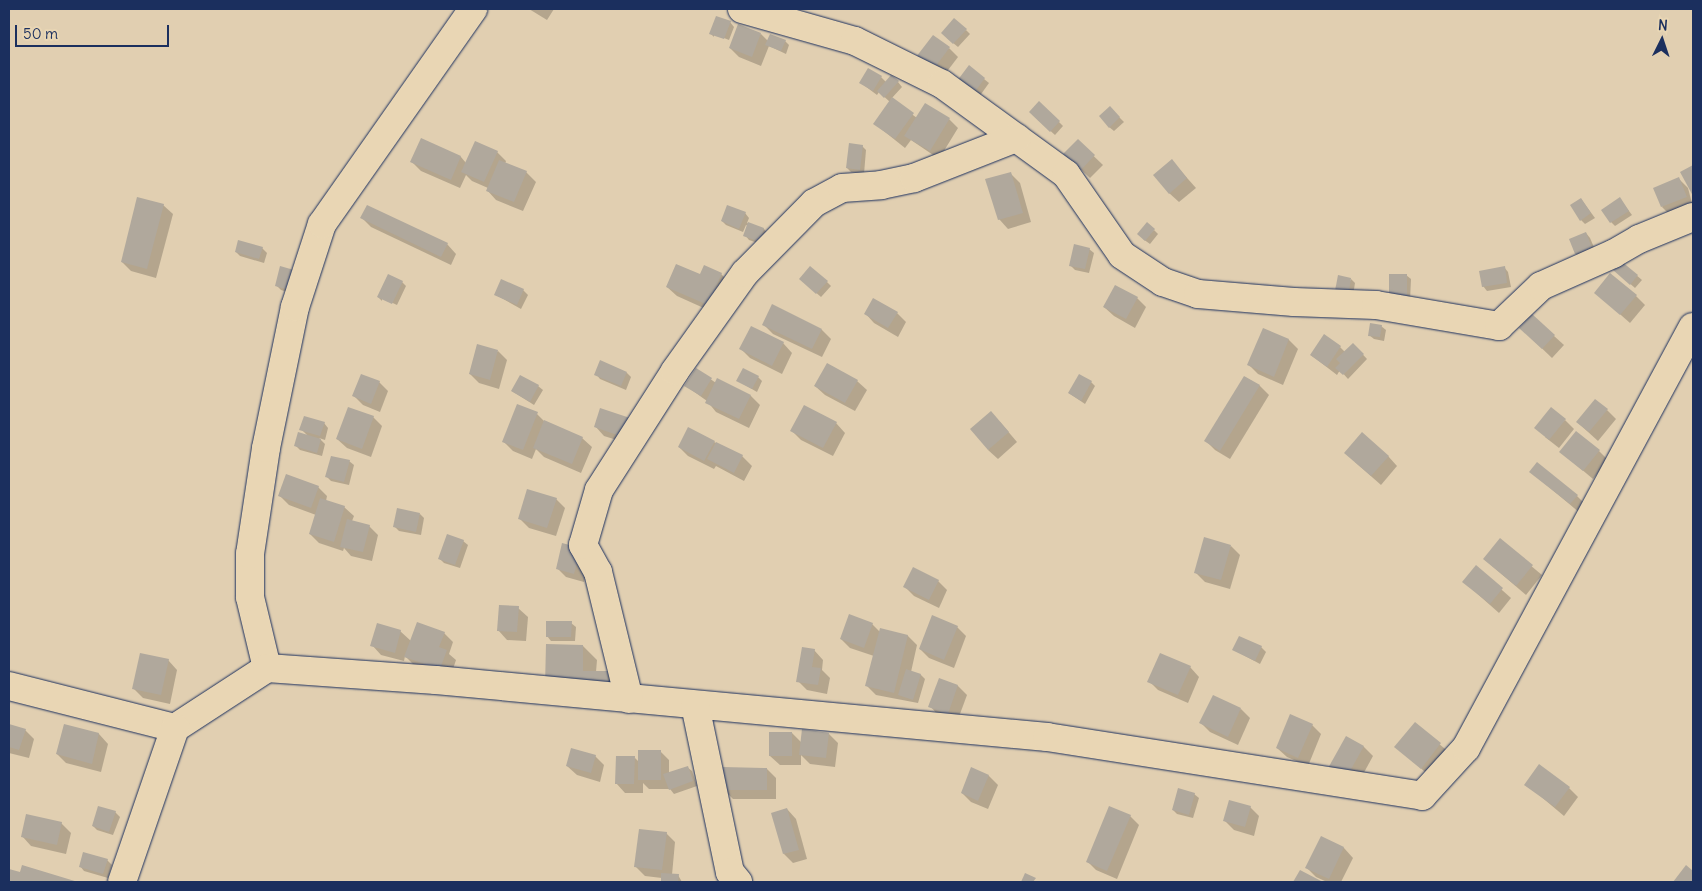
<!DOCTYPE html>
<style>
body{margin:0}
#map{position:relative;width:1702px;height:891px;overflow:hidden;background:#e1cfb1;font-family:Delius,sans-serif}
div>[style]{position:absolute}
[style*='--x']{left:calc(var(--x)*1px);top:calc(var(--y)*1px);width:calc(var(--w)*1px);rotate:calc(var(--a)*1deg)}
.shadow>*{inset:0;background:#0003}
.building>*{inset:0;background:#b0a89c}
.roads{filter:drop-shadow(0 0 1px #1b2f5e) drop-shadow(0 0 1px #1b2f5e)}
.minor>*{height:28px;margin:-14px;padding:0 14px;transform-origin:14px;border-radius:14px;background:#e9d6b4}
span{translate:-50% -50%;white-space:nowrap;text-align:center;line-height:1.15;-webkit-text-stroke:4.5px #e9d6b4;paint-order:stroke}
.frame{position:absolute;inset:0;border:10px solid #1b2f5e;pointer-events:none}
.north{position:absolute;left:1637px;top:15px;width:50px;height:50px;-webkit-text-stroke:4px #e9d6b4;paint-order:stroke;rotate:4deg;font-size:14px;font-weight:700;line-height:20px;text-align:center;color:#1b2f5e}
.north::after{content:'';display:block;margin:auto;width:18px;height:22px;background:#1b2f5e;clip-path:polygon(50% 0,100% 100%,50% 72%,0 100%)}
.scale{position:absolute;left:15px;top:25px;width:154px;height:22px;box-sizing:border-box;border:2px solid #1b2f5e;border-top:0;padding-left:6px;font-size:15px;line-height:18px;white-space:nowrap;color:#1b2f5e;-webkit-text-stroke:4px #e9d6b4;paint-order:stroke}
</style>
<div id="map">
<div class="shadow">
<i style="clip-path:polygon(529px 9px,554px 9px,547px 20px)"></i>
<i style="clip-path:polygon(730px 22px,734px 27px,729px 40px,714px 34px,714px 37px,710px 33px)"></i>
<i style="clip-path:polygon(966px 30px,970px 34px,958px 47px,947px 38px)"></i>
<i style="clip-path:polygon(761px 34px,768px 41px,785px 41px,789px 45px,786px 54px,769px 46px,761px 66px,739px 57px,730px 48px)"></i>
<i style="clip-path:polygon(949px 48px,958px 57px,939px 82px,924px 70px)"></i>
<i style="clip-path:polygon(969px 67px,989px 83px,979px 97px,963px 85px)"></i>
<i style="clip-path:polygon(881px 77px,886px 82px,898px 82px,902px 87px,891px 99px,917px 118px,949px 119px,958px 128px,939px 159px,911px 140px,905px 148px,875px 124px,890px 102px,879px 92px,877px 95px,861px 83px)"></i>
<i style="clip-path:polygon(1110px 108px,1124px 122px,1114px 131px,1109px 127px)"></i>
<i style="clip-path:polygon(1035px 117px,1059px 122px,1063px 126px,1055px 135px)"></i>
<i style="clip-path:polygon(421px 140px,461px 157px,466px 163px,497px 152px,506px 161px,505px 164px,526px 172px,536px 182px,523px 211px,496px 200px,487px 190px,488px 188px,472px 181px,466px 175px,460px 188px,421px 171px,412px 162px)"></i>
<i style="clip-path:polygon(1078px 141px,1103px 165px,1090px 178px,1074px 163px)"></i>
<i style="clip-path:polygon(862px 146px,866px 150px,864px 174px,851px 172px,847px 168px)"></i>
<i style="clip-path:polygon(1172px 161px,1196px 188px,1179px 202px,1169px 193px)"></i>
<i style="clip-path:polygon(1010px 173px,1020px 183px,1031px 222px,1008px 229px,999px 219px)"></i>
<i style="clip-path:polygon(1679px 179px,1688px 188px,1693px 207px,1671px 216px,1662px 207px)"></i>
<i style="clip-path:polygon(1581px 199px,1595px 218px,1585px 224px,1581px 220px)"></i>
<i style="clip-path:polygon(1620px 199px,1632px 215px,1615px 226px,1611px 222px)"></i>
<i style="clip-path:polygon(163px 205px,173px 214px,156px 278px,131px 271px,122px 262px)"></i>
<i style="clip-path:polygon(745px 213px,749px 218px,747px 223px,764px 229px,768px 234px,764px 245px,749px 240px,745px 235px,748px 226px,746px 225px,743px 232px,726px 225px,722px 221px)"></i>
<i style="clip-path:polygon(362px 218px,447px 244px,456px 254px,451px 265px,371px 227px)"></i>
<i style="clip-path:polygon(1154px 230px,1158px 234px,1150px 244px,1143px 239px)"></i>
<i style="clip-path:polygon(1586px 233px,1590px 238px,1596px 252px,1580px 258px,1576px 254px,1571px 240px)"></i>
<i style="clip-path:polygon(262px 248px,267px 253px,264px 263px,240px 256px,236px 252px)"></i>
<i style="clip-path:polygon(1089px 249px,1094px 253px,1089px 273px,1075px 270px,1071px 266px)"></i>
<i style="clip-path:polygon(1621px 262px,1642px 280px,1635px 288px,1619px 274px)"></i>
<i style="clip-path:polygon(1504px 267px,1508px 272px,1511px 287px,1487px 291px,1483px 286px)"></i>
<i style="clip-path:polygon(281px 268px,293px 294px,281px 290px,276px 285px)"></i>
<i style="clip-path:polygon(721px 274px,731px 284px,717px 314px,677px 296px,667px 287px,701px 276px)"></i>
<i style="clip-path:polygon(1406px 275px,1411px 279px,1410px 301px,1395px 301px)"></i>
<i style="clip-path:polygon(1351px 279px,1355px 283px,1352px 302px,1340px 300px)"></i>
<i style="clip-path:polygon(402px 282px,406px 286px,397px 305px,382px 298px,382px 301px,378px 297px)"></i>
<i style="clip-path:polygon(827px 282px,831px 286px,821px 297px,805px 283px)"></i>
<i style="clip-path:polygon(523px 290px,528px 295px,521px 309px,496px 295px)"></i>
<i style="clip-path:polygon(1596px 293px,1636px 296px,1645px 305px,1630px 323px)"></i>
<i style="clip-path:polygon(1137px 298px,1146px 307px,1135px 328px,1114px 316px,1104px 307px)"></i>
<i style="clip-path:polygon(865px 313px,897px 313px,906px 322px,898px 337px,874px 323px)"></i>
<i style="clip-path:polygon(1532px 316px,1564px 345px,1552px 358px,1530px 337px)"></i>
<i style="clip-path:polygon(763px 324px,822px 330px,831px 339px,822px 357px,773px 334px)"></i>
<i style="clip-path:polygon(1381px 326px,1386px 330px,1384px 341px,1374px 339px,1369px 335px)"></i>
<i style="clip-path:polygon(1264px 330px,1289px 340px,1298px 349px,1283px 385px,1258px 374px,1249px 365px)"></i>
<i style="clip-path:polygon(783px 343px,792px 353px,782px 374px,750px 358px,741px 349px)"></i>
<i style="clip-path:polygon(1353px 344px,1367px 359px,1348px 379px,1340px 370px,1337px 375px,1311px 355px,1340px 347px,1345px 352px)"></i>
<i style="clip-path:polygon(498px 351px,507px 360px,499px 389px,479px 383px,470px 374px)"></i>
<i style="clip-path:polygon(696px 369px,716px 383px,751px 396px,760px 405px,749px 428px,716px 412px,707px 401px,686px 386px)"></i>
<i style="clip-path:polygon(627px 373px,631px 377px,626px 390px,600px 379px,596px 374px)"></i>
<i style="clip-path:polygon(758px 377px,762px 381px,757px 392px,738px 381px)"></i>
<i style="clip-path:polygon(1245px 377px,1260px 386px,1269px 395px,1230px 459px,1215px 450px,1206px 441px)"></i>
<i style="clip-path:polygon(857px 381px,867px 390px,855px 411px,825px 395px,815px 386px)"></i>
<i style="clip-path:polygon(379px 382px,388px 391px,380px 412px,363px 405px,354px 396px)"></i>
<i style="clip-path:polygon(1091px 382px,1095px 386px,1085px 404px,1069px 393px)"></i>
<i style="clip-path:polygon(538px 386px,543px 390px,534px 405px,512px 391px)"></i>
<i style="clip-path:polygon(601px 409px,636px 446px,604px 436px,595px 426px)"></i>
<i style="clip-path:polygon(1607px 410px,1616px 419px,1598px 441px,1577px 422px)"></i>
<i style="clip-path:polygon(537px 414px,546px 423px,582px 438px,592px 447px,581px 473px,544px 457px,536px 449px,532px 459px,513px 451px,504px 442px)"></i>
<i style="clip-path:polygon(373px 417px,382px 426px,371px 457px,347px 448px,337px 439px)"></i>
<i style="clip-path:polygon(1565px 420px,1574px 429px,1559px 448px,1545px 437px)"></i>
<i style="clip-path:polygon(1000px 422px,1017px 442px,998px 459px,988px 450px)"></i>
<i style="clip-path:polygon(324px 423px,328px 428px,325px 440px,319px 438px,325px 444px,322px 456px,300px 450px,296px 446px,308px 436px,301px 429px)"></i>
<i style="clip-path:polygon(836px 423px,845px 433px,833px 456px,801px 440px,792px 431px)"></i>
<i style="clip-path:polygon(714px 442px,742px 456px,752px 466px,744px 481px,716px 466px,714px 469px,688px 456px,679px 447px)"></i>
<i style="clip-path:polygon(1599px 451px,1608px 460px,1593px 479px,1561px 452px)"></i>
<i style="clip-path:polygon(1388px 456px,1397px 466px,1381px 485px,1355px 462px)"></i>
<i style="clip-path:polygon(349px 461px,354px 465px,349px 485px,331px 481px,327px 477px)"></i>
<i style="clip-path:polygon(1531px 472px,1577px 496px,1586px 505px,1580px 513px)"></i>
<i style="clip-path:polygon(318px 487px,327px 496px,326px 501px,344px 507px,354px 516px,352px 521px,369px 526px,378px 535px,372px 561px,351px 556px,344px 548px,343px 551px,319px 543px,310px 534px,316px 515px,289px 505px,280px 496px)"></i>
<i style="clip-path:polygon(556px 499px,565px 508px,556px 536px,529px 528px,519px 518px)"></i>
<i style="clip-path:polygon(420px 514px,424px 518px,421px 535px,399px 531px,395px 527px)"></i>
<i style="clip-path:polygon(1500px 540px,1542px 575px,1526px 595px,1484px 559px)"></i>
<i style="clip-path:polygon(463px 541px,468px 545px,460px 568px,444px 563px,440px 559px)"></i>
<i style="clip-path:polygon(1231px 546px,1240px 555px,1230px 589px,1205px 582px,1196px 573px)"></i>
<i style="clip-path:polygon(590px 558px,584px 582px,566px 577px,557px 568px)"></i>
<i style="clip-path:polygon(1476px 567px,1511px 598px,1499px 613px,1464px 582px)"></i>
<i style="clip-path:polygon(938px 581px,947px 590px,939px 608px,914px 596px,905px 587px)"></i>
<i style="clip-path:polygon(518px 608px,528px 617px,526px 641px,507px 640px,498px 630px)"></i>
<i style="clip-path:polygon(571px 623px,576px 627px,575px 641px,551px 641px,547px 636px)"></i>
<i style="clip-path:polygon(872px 624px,880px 632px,881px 630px,908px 636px,917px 645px,911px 672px,921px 675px,925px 679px,918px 703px,876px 695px,867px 686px,874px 656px,850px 648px,841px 639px)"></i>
<i style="clip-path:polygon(957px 627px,966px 636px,954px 668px,929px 658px,920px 649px)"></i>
<i style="clip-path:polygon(400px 631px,411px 641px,444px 633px,453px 642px,449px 654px,456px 660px,450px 678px,415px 666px,405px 656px,404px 661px,381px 655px,372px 645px)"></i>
<i style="clip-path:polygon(583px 646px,597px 660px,596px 672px,607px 672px,621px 686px,561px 700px)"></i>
<i style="clip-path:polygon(1261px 647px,1266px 652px,1260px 664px,1234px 650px)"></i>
<i style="clip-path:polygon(814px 650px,823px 660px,822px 670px,830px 678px,827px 694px,807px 690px,798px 681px)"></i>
<i style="clip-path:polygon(168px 660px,177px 670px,170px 704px,143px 698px,134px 689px)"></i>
<i style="clip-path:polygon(1190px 667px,1199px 677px,1188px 703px,1158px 690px,1149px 681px)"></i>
<i style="clip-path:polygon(939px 680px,958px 686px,967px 695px,957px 722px,939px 716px,930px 706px)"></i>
<i style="clip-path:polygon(1241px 709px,1250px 718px,1238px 745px,1210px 732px,1201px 723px)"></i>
<i style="clip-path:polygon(1415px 724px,1450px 753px,1431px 777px,1396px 747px)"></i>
<i style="clip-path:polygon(9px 725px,25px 730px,34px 739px,29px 758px,9px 753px)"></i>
<i style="clip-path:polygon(65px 725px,99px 734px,108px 744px,101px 772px,66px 763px,57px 754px)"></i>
<i style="clip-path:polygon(1312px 725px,1321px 734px,1308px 766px,1287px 757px,1277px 748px)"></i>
<i style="clip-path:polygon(792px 733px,802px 743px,829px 734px,838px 743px,835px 767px,810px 764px,801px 755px,801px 765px,780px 765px,770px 756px)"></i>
<i style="clip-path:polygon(1346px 738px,1364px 747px,1373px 756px,1355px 789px,1338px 780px)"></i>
<i style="clip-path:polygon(660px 751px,669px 760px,669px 773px,687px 767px,692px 771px,697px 786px,674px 794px,670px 789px,649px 789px,643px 783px,643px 793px,625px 793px,616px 783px,635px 758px,639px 762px)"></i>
<i style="clip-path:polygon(595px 756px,604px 765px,600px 782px,577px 775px,567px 766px)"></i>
<i style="clip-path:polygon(767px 769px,776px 778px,776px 799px,733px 799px,723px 789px)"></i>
<i style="clip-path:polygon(972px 769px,989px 776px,998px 785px,988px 809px,971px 802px,962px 793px)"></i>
<i style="clip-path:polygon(1526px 784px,1569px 788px,1578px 797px,1564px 816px)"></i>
<i style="clip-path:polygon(1194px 794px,1199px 798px,1193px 818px,1177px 814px,1173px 810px)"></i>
<i style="clip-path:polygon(1250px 807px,1259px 816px,1254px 836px,1234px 830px,1225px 821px)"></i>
<i style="clip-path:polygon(787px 809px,796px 819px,807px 859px,793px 863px,784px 854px)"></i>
<i style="clip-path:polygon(115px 812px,120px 817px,113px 835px,97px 830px,93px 826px)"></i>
<i style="clip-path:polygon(1130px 816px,1139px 825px,1117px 879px,1096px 870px,1087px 861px)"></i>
<i style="clip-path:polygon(61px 823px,71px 833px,66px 854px,31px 846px,22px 836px)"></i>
<i style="clip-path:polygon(666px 833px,675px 842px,672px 875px,678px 875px,682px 882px,662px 882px,662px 878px,645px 876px,635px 866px)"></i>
<i style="clip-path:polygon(1321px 838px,1344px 848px,1353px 858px,1341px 882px,1327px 882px,1316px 877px,1307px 868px)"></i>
<i style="clip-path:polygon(107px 860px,112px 865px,108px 878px,84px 871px,80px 866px)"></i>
<i style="clip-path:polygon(23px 866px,75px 882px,9px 882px,9px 870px,20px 873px)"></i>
</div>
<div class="building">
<i style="clip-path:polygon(716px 16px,731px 21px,724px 39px,709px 34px)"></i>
<i style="clip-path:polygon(954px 18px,967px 29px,953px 44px,941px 33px)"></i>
<i style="clip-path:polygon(738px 24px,761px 33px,752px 57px,729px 48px)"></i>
<i style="clip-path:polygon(770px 34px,786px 40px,781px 51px,765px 45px)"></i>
<i style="clip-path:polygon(933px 35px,950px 47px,930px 74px,913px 61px)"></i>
<i style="clip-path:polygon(969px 65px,985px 78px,974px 93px,957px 81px)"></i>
<i style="clip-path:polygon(868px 68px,882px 76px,873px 91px,859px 83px)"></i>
<i style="clip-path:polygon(891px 75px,899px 81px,884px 98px,877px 91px)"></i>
<i style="clip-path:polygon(892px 97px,914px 113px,895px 139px,873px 124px)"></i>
<i style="clip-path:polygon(1039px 101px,1060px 121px,1050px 132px,1029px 112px)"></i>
<i style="clip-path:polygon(925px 103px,950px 118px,930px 151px,904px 136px)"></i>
<i style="clip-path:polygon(1110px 106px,1120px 117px,1109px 128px,1099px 116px)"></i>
<i style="clip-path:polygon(421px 138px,461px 156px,451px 180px,410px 162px)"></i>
<i style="clip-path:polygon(1078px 139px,1095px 155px,1081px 170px,1063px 154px)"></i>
<i style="clip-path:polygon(475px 141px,498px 151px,484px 182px,461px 172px)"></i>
<i style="clip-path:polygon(849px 143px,863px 145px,860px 170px,846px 168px)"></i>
<i style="clip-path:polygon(1172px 159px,1187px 178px,1169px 194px,1153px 175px)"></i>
<i style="clip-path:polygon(499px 160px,527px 171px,514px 202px,486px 191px)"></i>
<i style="clip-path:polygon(1693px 165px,1693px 196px,1680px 172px)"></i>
<i style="clip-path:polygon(1011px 172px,1023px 213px,998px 220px,985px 179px)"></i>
<i style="clip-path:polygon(1679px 177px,1687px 197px,1661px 207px,1653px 188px)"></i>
<i style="clip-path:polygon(137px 197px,164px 204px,147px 269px,121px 262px)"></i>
<i style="clip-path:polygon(1620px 197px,1629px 211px,1610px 223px,1601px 210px)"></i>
<i style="clip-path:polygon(1581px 198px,1591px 213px,1580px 221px,1570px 205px)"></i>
<i style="clip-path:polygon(367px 205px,448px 243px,441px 257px,360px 218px)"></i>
<i style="clip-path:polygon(727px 205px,746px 212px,739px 229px,721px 221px)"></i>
<i style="clip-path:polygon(748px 222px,764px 228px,760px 242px,743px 236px)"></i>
<i style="clip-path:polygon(1147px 222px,1155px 229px,1145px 241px,1137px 234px)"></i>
<i style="clip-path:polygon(1586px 232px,1592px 248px,1575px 254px,1569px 239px)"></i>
<i style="clip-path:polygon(238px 240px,263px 247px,259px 259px,235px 252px)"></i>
<i style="clip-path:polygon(1074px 244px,1090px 248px,1085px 269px,1069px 266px)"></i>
<i style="clip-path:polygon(1621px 261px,1638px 275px,1630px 285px,1613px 270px)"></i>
<i style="clip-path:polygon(676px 264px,700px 274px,704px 265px,722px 273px,708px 305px,666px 287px)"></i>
<i style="clip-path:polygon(280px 266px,294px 270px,289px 290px,275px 286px)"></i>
<i style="clip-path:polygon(810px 266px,828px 281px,816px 294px,799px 279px)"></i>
<i style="clip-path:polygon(1505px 266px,1507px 283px,1482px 287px,1479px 271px)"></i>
<i style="clip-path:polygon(1610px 273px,1637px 295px,1620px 315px,1594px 293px)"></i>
<i style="clip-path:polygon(388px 274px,403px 281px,392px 304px,377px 297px)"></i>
<i style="clip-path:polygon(1389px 274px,1407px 274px,1407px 297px,1389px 297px)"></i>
<i style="clip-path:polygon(1338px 275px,1351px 278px,1348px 299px,1334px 296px)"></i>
<i style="clip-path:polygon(501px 279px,524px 289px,517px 305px,494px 295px)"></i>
<i style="clip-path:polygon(1115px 285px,1138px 297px,1126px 319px,1103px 307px)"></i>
<i style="clip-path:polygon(873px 298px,898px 312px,888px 328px,864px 314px)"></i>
<i style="clip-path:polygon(772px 304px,822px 329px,812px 349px,762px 325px)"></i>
<i style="clip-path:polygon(1532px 314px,1555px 335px,1542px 349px,1519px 328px)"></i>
<i style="clip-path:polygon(1370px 323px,1382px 325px,1380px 337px,1368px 336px)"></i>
<i style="clip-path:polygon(751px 326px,784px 342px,772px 366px,739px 349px)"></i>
<i style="clip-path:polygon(1263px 328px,1289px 339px,1274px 377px,1247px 365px)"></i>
<i style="clip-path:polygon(1324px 334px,1341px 346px,1327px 367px,1310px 355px)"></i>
<i style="clip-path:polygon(1353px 343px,1364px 354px,1343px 375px,1335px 368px,1340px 363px,1336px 359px)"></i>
<i style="clip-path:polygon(477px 344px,498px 350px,490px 380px,469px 374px)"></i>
<i style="clip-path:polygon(600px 360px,627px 372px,621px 386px,594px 375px)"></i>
<i style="clip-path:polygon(827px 363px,858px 380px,845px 403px,814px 386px)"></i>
<i style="clip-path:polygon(696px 368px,712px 378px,701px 396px,684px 386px)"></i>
<i style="clip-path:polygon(743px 368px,759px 376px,752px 389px,736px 381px)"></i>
<i style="clip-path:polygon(361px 374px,380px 381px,371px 404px,352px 396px)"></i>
<i style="clip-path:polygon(1079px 374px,1092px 381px,1081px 401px,1068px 393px)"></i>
<i style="clip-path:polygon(520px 375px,539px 385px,530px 402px,511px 391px)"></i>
<i style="clip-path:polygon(1244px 376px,1260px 385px,1220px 451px,1204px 441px)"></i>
<i style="clip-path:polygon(717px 378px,751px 395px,739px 419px,705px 403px)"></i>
<i style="clip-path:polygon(1595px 399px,1608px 409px,1589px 432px,1576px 422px)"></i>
<i style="clip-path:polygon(517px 404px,538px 412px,523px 450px,502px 442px)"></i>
<i style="clip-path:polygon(804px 405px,837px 422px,823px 448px,790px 431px)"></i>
<i style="clip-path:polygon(348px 407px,374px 416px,362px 449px,336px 439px)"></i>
<i style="clip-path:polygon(1551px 407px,1566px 419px,1549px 440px,1534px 428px)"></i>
<i style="clip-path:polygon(600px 408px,633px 419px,626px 438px,594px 427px)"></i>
<i style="clip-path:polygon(991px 411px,1009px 432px,988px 450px,970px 429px)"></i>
<i style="clip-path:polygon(304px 416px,325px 422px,320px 436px,299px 430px)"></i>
<i style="clip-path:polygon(544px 420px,583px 437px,572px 464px,533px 448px)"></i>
<i style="clip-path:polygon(688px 427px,715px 441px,704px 461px,678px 447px)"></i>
<i style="clip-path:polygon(1576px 431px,1600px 450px,1583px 471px,1559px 452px)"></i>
<i style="clip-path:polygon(298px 432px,321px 439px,317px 453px,294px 446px)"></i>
<i style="clip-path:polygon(1362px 432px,1389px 456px,1371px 476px,1344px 453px)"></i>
<i style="clip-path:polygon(716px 442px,743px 455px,734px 473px,707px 459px)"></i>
<i style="clip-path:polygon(331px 456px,350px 460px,344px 482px,325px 477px)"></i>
<i style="clip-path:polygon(1537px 462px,1578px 495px,1570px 504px,1529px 472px)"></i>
<i style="clip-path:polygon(286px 474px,319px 486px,311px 508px,278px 496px)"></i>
<i style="clip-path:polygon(527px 489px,557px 498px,547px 528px,518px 519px)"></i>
<i style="clip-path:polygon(320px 498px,345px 506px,334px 542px,309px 534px)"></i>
<i style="clip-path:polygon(397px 508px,420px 513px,416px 532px,393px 527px)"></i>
<i style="clip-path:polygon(347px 519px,370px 525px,363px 552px,340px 547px)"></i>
<i style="clip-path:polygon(447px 534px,464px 540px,455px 565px,438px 559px)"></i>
<i style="clip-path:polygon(1204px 537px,1231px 545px,1221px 580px,1194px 573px)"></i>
<i style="clip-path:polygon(1500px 538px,1533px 565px,1516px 586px,1483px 559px)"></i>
<i style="clip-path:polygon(562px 543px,581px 548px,574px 574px,556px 569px)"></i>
<i style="clip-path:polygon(1476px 565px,1503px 588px,1490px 604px,1462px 582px)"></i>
<i style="clip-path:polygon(913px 567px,939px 580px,929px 600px,903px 587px)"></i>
<i style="clip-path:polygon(499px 605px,519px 606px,517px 632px,497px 631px)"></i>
<i style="clip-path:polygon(849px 614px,873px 623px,864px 648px,840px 639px)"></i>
<i style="clip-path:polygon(932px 615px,958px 626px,944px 660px,919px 649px)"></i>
<i style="clip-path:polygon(546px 621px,572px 621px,571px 637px,546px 637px)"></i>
<i style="clip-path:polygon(417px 622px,445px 632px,439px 647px,447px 650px,440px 669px,404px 657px)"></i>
<i style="clip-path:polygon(377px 623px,401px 630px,395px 653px,370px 646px)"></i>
<i style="clip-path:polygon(880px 628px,908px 635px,894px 693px,865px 686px)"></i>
<i style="clip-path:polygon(1239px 636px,1262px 646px,1255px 661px,1232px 650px)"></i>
<i style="clip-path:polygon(546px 644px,583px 645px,583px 671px,608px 671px,607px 687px,545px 686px)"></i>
<i style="clip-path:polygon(802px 647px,815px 649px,812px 667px,821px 668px,818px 685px,796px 682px)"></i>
<i style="clip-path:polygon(140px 653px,169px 659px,161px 695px,132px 689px)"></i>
<i style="clip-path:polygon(1160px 653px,1191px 666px,1178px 695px,1147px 682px)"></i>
<i style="clip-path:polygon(906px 669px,921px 674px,913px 700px,898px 695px)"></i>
<i style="clip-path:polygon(939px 678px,958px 685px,948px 714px,928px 707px)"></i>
<i style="clip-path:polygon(1213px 695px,1241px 708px,1228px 737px,1199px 723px)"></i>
<i style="clip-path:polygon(1290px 714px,1313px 724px,1298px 758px,1276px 748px)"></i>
<i style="clip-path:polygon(1415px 722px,1441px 743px,1421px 769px,1394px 747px)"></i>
<i style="clip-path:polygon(9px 724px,26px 729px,19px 750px,9px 747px)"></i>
<i style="clip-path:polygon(64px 724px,99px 733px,92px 764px,56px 754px)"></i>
<i style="clip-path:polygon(802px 729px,829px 733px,826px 758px,799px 755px)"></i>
<i style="clip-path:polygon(769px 732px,792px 732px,792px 756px,769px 756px)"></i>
<i style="clip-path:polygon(1346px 736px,1364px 746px,1345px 780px,1327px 770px)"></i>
<i style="clip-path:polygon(571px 748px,596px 755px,591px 773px,566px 766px)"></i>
<i style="clip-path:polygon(638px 750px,661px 750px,661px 780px,638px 780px)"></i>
<i style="clip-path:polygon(616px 756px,635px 756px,634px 784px,615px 784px)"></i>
<i style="clip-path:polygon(1539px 764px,1570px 787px,1555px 807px,1524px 785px)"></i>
<i style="clip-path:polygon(688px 766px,693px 781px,669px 790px,663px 774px)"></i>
<i style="clip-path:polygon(723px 767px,767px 768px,767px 790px,722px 790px)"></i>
<i style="clip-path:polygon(971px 767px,989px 775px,978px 801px,961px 793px)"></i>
<i style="clip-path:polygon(1178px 788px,1195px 793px,1189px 815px,1172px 810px)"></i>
<i style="clip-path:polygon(1229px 800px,1251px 806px,1245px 827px,1223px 821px)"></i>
<i style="clip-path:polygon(98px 806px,116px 811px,109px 832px,92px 826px)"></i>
<i style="clip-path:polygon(1109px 806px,1131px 815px,1107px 871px,1086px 862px)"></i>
<i style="clip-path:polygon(787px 808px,799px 850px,783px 854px,771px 813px)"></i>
<i style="clip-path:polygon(26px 814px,62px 822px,57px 845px,21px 837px)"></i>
<i style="clip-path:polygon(639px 829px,667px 832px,662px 870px,634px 867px)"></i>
<i style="clip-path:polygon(1321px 836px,1344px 847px,1329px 879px,1305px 868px)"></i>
<i style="clip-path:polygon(83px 852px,108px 859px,103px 874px,79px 867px)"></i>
<i style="clip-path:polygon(22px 865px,78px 882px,9px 882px,9px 869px,20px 872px)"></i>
<i style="clip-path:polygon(1686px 865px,1693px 871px,1693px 882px,1673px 882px)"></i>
<i style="clip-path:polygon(1300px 870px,1323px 882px,1293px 882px)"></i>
<i style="clip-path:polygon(661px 873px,679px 874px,678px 882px,661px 882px)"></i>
<i style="clip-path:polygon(1025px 873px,1036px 878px,1033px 882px,1021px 882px)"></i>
</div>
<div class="roads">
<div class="minor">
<i style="--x:742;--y:9;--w:117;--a:15.8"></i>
<i style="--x:855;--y:41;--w:97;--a:26.3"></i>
<i style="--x:942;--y:84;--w:153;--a:36"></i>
<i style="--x:1066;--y:174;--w:98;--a:55.3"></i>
<i style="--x:1122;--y:255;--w:49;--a:33.4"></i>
<i style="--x:1163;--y:282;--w:37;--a:19"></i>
<i style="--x:1198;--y:294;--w:96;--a:4.8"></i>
<i style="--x:1294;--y:302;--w:82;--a:2.1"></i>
<i style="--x:1376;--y:305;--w:125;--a:9.7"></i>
<i style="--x:1499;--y:326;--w:58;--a:-43.6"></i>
<i style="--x:1541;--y:286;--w:79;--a:-24"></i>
<i style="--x:1613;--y:254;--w:30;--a:-30"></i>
<i style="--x:1639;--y:239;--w:58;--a:-22.2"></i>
<i style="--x:267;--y:668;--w:73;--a:-103.5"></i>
<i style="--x:250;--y:597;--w:43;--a:-90"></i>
<i style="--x:250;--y:554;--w:107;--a:-81.4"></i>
<i style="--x:266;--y:448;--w:144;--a:-78.4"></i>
<i style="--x:295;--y:307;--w:87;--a:-72"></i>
<i style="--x:322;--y:224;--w:263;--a:-54.9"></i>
<i style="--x:9;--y:686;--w:171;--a:14.2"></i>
<i style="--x:175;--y:728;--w:110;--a:-33.1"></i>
<i style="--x:267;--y:668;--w:169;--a:4.1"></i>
<i style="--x:436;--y:680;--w:614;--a:5.33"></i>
<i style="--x:1047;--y:737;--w:380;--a:8.9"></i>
<i style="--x:1422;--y:796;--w:65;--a:-47.5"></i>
<i style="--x:1466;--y:748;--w:478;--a:-61.7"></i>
<i style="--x:629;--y:699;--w:131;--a:-103.7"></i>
<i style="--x:598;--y:572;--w:31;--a:-119"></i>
<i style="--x:583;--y:545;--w:57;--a:-73.8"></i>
<i style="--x:599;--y:490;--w:141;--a:-57.4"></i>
<i style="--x:675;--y:371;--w:120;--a:-54.5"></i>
<i style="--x:745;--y:273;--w:98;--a:-45.4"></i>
<i style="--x:814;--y:203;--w:32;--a:-28"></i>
<i style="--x:842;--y:188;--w:39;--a:-4"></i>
<i style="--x:881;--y:185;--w:34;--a:-12"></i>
<i style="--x:914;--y:178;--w:110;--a:-21.4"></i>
<i style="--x:695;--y:705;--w:171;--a:78.2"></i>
<i style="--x:730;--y:872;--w:13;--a:51"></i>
<i style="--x:122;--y:882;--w:163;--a:-71"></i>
</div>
</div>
<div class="frame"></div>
<div class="north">N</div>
<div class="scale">50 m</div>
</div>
